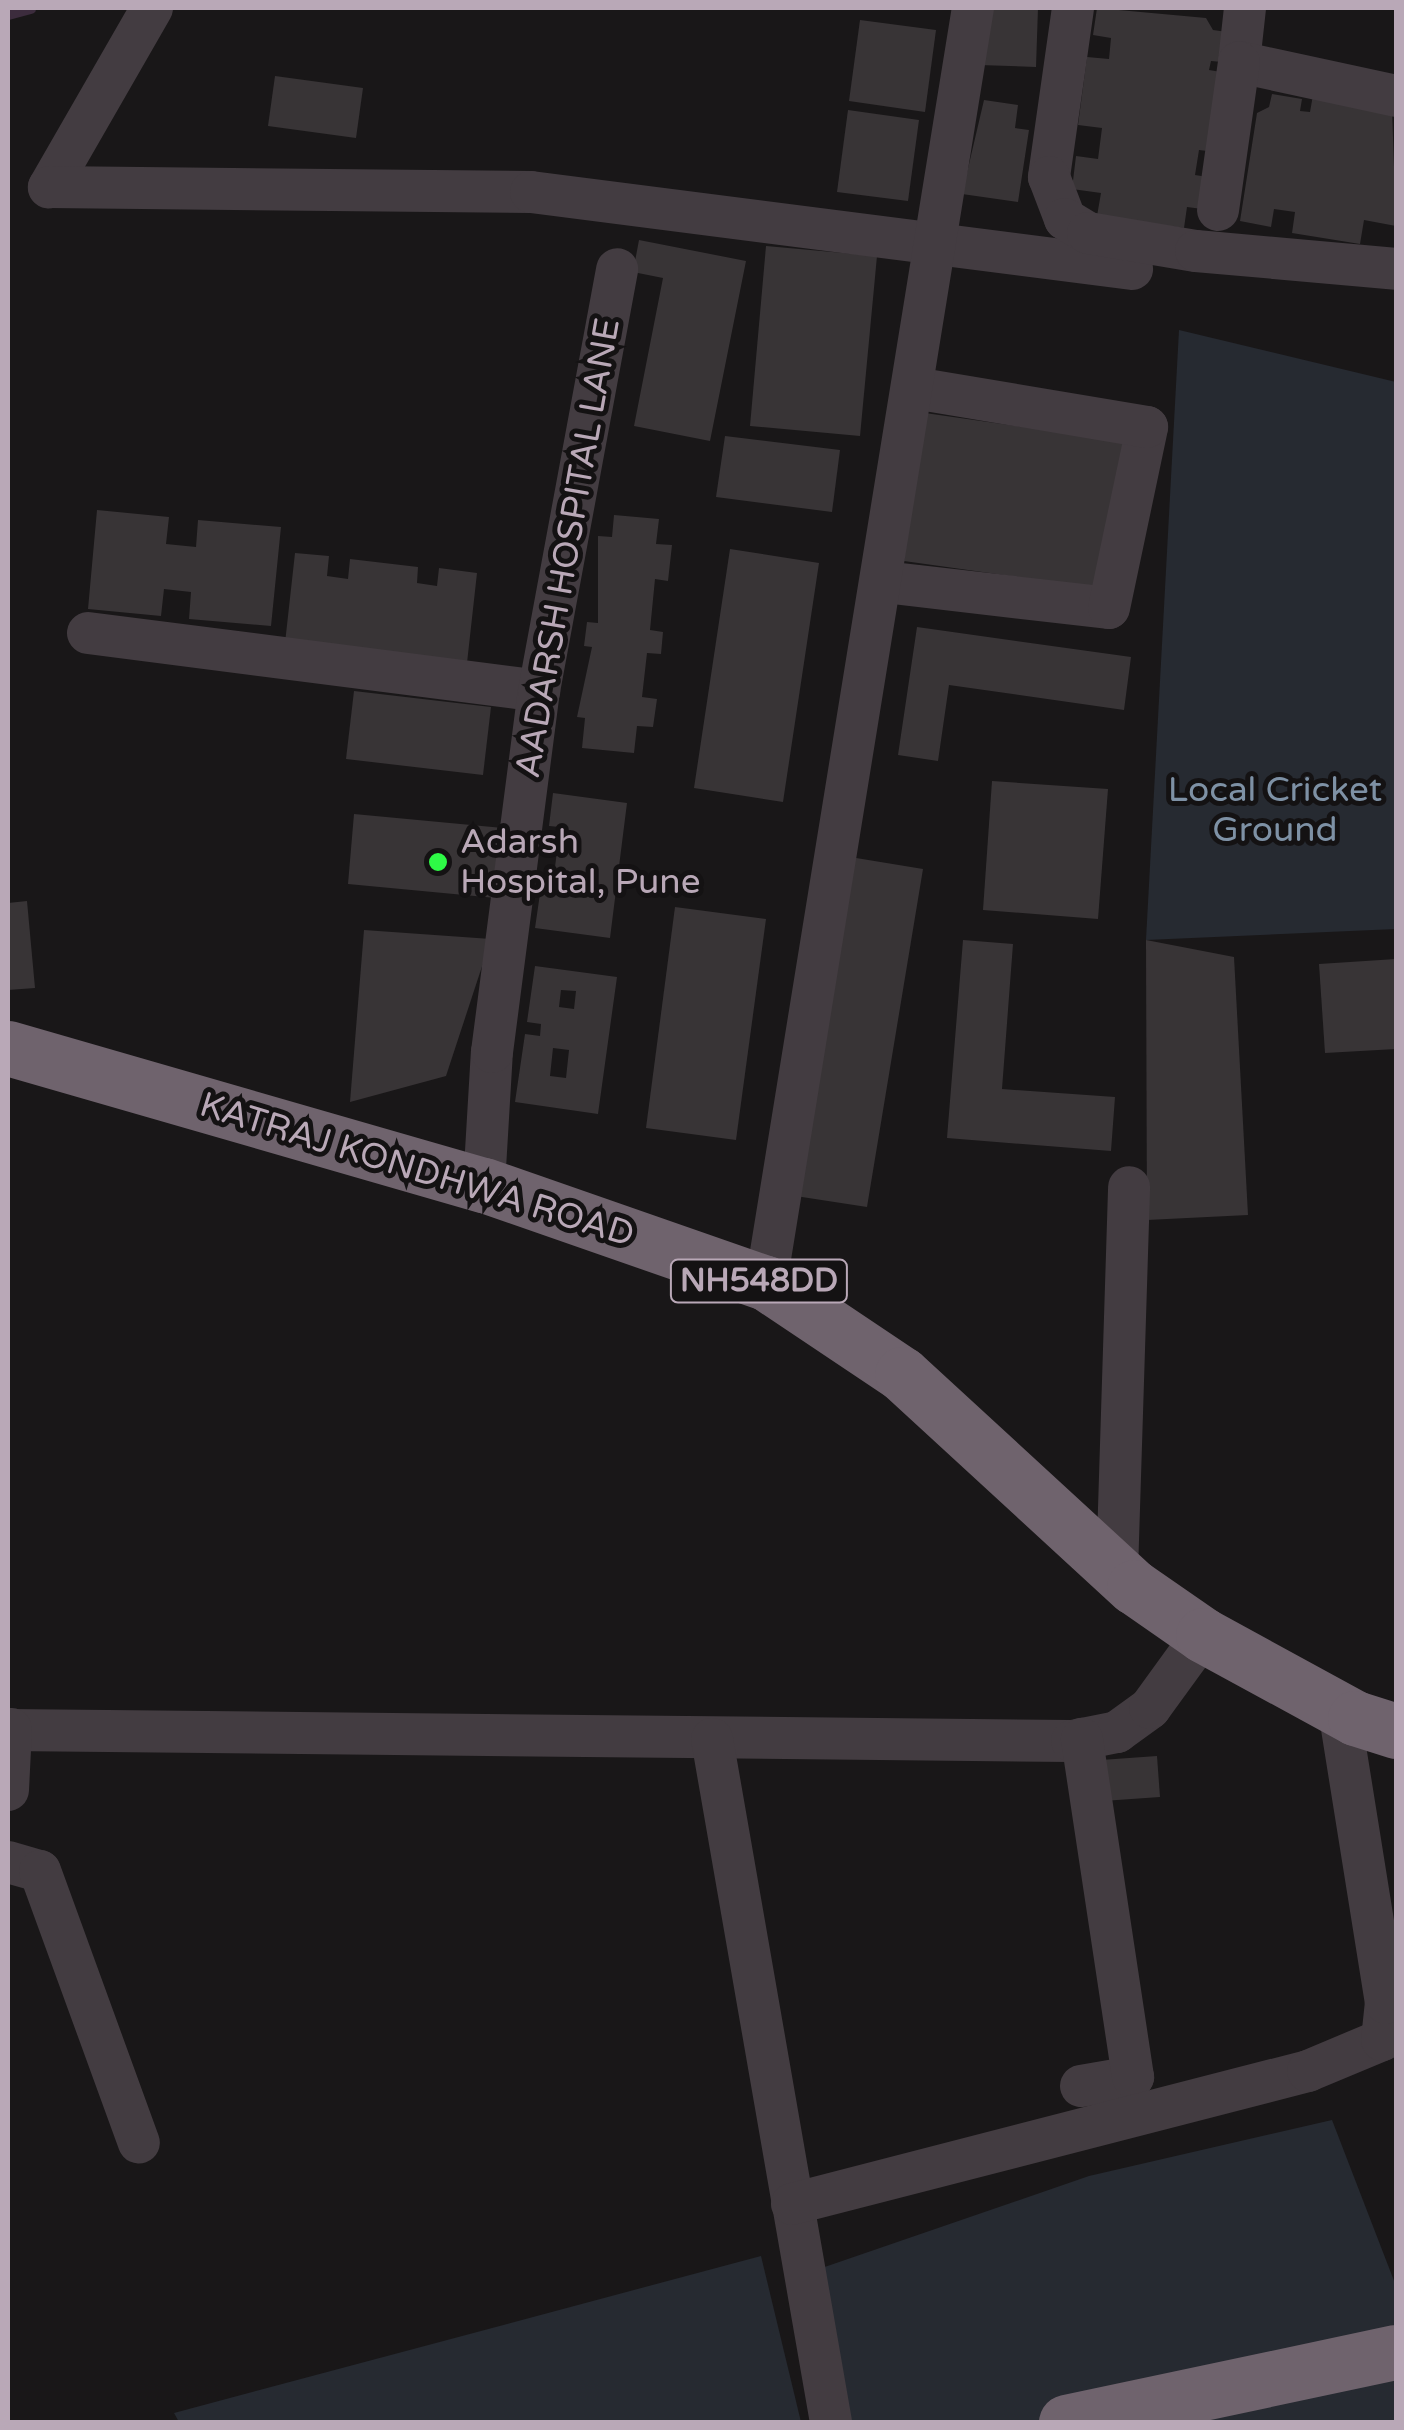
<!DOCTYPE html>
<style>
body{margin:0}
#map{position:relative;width:1404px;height:2430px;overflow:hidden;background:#191718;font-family:"Varela Round",sans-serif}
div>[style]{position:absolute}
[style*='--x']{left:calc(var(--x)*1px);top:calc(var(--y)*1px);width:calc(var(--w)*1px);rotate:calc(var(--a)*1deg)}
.green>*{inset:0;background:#262a31}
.stream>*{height:11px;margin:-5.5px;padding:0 5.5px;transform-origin:5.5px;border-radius:5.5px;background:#3c2c3d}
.building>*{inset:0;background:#383436}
.minor>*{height:42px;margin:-21px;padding:0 21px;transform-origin:21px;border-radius:21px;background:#433c41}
.highway>*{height:55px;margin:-27.5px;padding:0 27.5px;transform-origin:27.5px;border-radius:27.5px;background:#6f636d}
.dots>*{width:28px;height:28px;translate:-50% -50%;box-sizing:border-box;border:5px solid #141213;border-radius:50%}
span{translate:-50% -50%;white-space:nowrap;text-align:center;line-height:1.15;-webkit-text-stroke:10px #141213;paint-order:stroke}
.shield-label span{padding:2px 8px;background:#141213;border:2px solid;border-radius:8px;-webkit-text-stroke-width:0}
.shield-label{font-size:32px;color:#b9a8b7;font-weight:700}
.street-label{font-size:35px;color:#b9a8b7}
.park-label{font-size:35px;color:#7e91a5}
.poi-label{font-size:35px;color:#b9a8b7}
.left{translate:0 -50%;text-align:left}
.frame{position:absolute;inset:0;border:10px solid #b9a8b7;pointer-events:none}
</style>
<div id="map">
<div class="green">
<i style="clip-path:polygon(1179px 330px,1396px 382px,1396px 929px,1146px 940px)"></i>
<i style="clip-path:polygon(1332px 2120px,1396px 2286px,1396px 2422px,844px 2422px,813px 2271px,1089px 2176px)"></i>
<i style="clip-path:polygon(761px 2256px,801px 2422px,179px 2422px,174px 2413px)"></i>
</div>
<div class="stream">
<i style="--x:8;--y:14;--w:23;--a:-15"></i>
</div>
<div class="building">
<i style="clip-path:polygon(982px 8px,1038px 8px,1036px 67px,979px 65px)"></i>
<i style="clip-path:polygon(1097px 8px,1206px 18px,1213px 30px,1227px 32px,1222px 62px,1211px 61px,1209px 70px,1227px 73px,1216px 152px,1199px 150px,1195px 175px,1214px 178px,1210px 210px,1187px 207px,1184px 228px,1097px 216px,1101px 193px,1072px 189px,1076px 156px,1098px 159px,1102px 128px,1078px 125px,1087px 57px,1109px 59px,1111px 38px,1093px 35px)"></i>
<i style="clip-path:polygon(860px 20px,936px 30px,925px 112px,849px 101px)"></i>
<i style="clip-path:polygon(275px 76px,363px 88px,356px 138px,268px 126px)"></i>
<i style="clip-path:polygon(1272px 94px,1302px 99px,1300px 111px,1310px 112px,1313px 95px,1392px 108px,1396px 226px,1364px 220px,1360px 244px,1292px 233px,1295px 212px,1274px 209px,1271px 227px,1240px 221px,1257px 113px,1269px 107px)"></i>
<i style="clip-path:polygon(984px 100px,1018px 105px,1015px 128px,1029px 130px,1018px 202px,962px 194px)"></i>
<i style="clip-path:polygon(848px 110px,919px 120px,908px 201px,837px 192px)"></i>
<i style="clip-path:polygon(639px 240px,746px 261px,710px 441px,634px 426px,663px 278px,633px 272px)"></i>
<i style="clip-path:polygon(766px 246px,877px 256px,860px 436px,750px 426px)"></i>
<i style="clip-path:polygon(925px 413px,1123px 441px,1102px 589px,904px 561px)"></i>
<i style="clip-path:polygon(725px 436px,840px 450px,832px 512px,716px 497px)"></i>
<i style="clip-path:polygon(97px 510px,169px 517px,166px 544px,196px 547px,198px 520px,281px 527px,271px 626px,189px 619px,191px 592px,164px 589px,161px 616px,88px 609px)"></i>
<i style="clip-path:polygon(614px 515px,659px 519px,656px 544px,672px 545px,668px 581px,655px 579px,650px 630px,663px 632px,661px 654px,647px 653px,642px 697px,657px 699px,653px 727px,637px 726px,634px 753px,582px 748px,585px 718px,577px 717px,592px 647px,584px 646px,587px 622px,598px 623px,598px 536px,612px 537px)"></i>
<i style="clip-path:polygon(730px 549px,819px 563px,783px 802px,694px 788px)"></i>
<i style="clip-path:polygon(295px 553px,329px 556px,327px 576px,348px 579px,350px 559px,418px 567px,417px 583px,437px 586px,439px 568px,477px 573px,467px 663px,285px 643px)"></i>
<i style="clip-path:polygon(917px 627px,1131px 657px,1124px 710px,949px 685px,938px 761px,898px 755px)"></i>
<i style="clip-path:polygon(354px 691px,491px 707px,483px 775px,346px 759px)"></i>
<i style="clip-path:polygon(992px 781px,1108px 789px,1098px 919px,983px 910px)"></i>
<i style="clip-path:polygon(553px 793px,627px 803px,610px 938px,535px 928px,543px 873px,554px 875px,560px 827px,549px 826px)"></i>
<i style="clip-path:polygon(354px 814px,503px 828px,496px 898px,348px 884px)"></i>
<i style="clip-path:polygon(844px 856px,923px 869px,867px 1207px,789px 1195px)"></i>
<i style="clip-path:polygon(27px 901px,35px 988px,8px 990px,8px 903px)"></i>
<i style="clip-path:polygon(675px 907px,766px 919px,736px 1140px,646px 1128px)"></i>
<i style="clip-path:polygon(364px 930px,491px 939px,446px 1076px,350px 1102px)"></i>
<i style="clip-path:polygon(963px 940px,1013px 944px,1002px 1089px,1115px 1097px,1111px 1151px,947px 1138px)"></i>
<i style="clip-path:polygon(1146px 940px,1234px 957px,1248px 1215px,1147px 1220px)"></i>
<i style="clip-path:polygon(1396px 959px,1396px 1049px,1325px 1053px,1319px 964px)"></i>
<i style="clip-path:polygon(evenodd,535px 966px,617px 977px,598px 1114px,515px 1102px,525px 1034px,540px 1036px,541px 1024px,527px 1022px,535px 966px,561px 990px,576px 991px,574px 1009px,559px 1007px,561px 990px,535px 966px,553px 1048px,569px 1050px,566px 1078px,550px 1076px,553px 1048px)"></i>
<i style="clip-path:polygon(1157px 1756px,1160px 1797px,1103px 1801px,1101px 1760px)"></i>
</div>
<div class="minor">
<i style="--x:152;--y:8;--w:207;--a:119.9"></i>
<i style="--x:49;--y:187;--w:482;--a:0.6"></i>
<i style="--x:531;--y:192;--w:606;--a:7.3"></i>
<i style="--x:1073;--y:8;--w:171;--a:98.1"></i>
<i style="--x:1049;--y:177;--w:45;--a:69.1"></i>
<i style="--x:1065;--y:219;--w:27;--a:31"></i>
<i style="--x:1088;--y:233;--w:109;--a:9.5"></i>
<i style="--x:1196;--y:251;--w:201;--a:5.1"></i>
<i style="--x:1245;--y:8;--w:54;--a:96.3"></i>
<i style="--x:1239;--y:62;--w:161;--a:12.2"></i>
<i style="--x:1218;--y:210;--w:149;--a:-81.9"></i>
<i style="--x:884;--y:582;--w:226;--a:6.6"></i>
<i style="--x:1109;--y:608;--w:185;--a:-78.1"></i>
<i style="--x:1147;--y:427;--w:236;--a:-170.5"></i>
<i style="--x:88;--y:633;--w:455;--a:7.3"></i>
<i style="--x:484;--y:1185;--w:133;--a:-86.6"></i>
<i style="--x:492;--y:1052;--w:364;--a:-82.6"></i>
<i style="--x:539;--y:691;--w:429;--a:-79.5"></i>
<i style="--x:766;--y:1283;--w:1292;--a:-80.78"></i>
<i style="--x:1117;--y:1572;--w:385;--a:-88.2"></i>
<i style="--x:8;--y:1730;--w:1064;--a:0.59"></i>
<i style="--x:1072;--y:1741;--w:46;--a:-11.3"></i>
<i style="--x:1117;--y:1732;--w:41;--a:-36"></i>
<i style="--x:1150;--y:1708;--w:90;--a:-54"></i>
<i style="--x:712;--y:1739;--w:693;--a:80.12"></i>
<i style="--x:8;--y:1790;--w:61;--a:-87.2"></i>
<i style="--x:8;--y:1862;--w:33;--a:16"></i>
<i style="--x:40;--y:1871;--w:289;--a:70"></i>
<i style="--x:1081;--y:2086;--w:53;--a:-9.8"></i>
<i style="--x:1133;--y:2077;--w:342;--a:-98.6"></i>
<i style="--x:792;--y:2204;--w:533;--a:-14.45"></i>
<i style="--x:1308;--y:2071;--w:80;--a:-22.7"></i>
<i style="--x:1382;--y:2040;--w:37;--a:-84"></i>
<i style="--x:1386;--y:2003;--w:298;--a:-99.1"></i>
</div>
<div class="highway">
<i style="--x:8;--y:1048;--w:495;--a:16.1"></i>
<i style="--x:484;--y:1185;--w:299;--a:19.2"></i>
<i style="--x:766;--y:1283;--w:164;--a:33.8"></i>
<i style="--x:902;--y:1374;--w:315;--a:42.6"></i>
<i style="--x:1134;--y:1587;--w:84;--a:34.8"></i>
<i style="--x:1203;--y:1635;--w:173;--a:28.6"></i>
<i style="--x:1355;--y:1718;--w:43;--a:17.6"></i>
<i style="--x:1066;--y:2422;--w:337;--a:-12"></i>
</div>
<div class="dots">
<i style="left:438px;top:862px;background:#2ef946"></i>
</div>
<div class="shield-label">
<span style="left:759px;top:1281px">NH548DD</span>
</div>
<div class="street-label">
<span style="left:568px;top:548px;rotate:-80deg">AADARSH HOSPITAL LANE</span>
<span style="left:417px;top:1170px;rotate:17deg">KATRAJ KONDHWA ROAD</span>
</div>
<div class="park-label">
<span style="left:1275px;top:810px">Local Cricket<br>Ground</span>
</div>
<div class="poi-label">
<span class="left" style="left:460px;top:862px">Adarsh<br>Hospital, Pune</span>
</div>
<div class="frame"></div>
</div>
